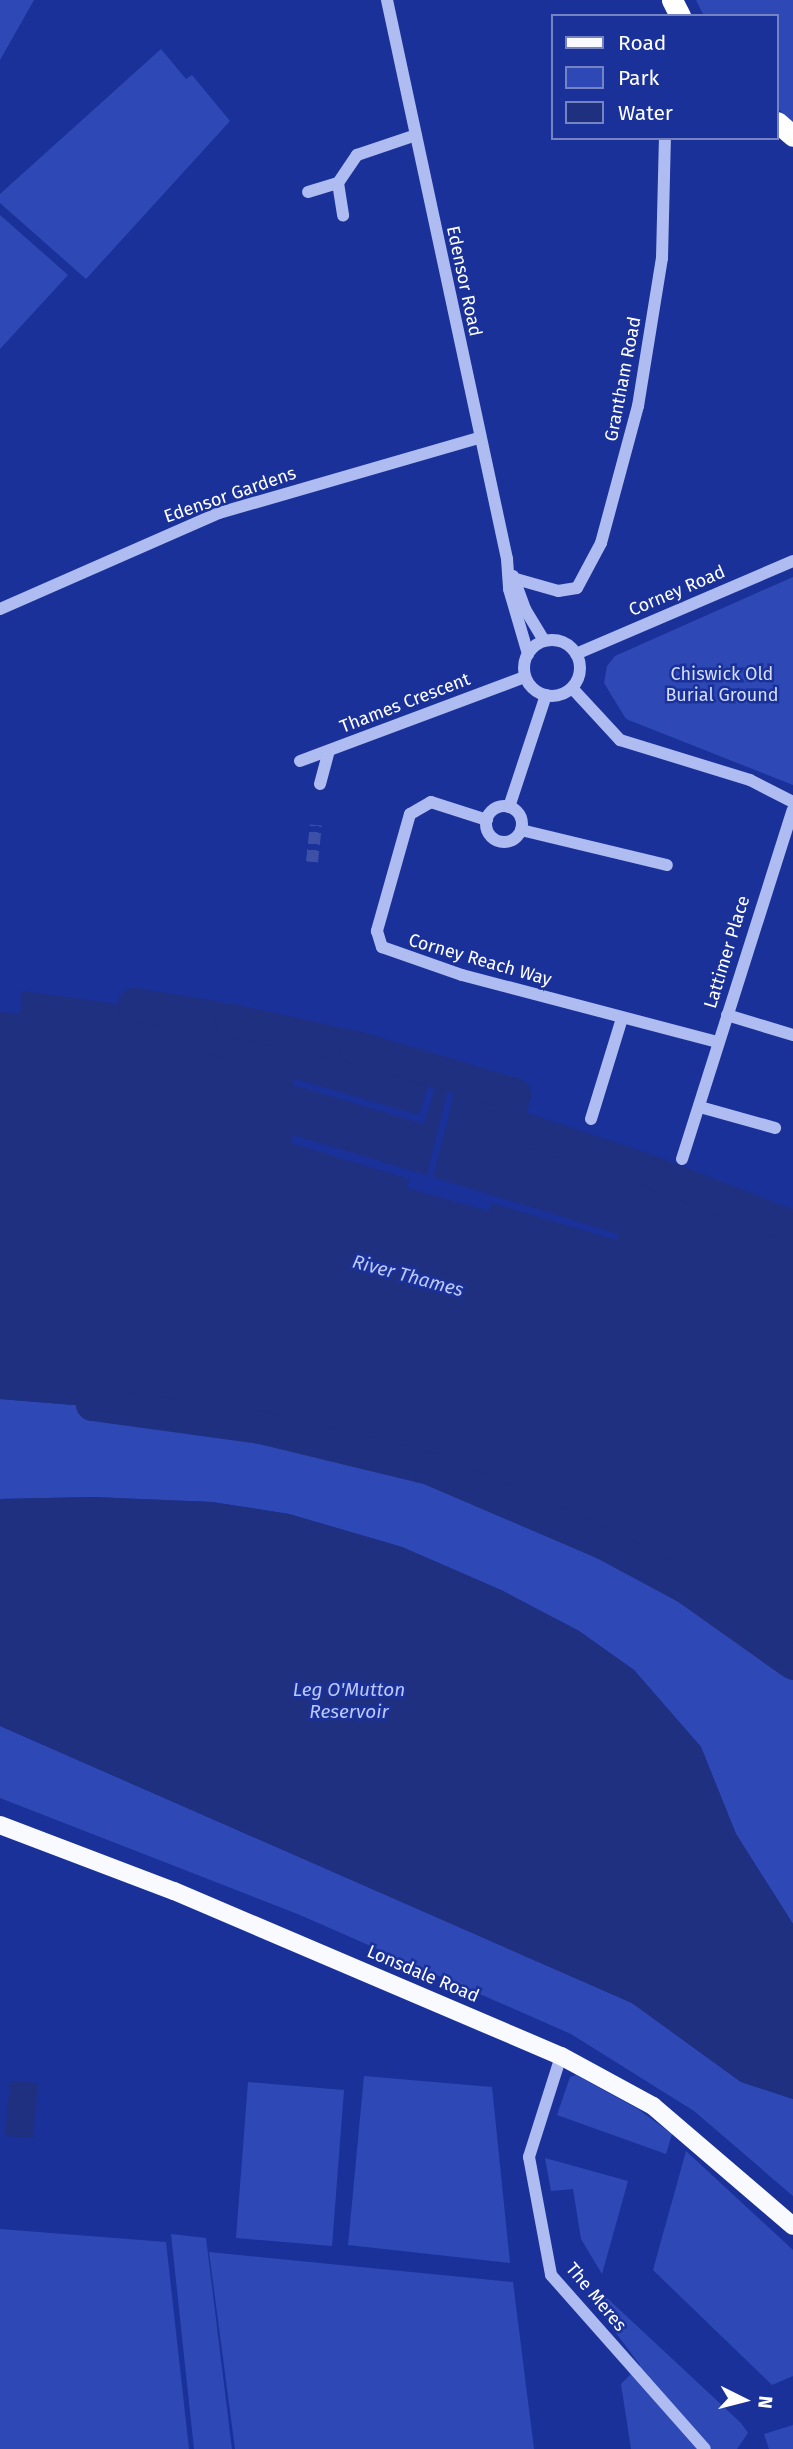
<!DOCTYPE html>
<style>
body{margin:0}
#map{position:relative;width:793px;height:2449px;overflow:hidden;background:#1a3199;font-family:"Fira Sans",sans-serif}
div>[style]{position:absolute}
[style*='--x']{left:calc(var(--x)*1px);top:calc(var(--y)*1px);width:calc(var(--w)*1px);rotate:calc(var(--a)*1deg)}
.green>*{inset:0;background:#2e49b6}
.water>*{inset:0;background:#1f3080}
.pier>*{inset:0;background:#1a3199}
.river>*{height:33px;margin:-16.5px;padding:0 16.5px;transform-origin:16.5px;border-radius:16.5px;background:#1f3080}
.minor-tunnel>*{height:12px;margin-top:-6px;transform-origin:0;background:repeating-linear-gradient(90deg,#3c50a8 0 12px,transparent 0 18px)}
.minor>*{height:12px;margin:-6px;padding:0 6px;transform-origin:6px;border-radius:6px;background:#afbcf1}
.minor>.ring{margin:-6px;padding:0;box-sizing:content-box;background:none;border:12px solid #afbcf1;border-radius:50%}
.major>*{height:18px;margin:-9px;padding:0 9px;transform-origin:9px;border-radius:9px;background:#f9faff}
.highway>*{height:21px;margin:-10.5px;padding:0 10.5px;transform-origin:10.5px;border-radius:10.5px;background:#fff}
span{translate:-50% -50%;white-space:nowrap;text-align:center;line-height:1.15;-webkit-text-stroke:5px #1a3199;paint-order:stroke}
.street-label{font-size:18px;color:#fff}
.park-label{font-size:18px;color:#d6defc}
.water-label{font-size:19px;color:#bcc8f7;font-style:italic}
.legend{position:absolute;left:551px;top:14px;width:228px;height:126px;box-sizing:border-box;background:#1a3199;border:2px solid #7683c2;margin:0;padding:9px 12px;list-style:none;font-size:21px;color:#fff}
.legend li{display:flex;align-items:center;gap:14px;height:35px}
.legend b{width:35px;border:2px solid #7683c2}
.north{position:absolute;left:709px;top:2365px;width:70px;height:70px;-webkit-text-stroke:5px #1a3199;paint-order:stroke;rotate:96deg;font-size:19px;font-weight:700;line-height:28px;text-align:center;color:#fff}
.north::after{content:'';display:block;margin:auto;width:24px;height:32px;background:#fff;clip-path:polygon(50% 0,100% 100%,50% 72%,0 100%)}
</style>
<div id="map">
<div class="green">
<i style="clip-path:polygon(0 0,34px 0,0 60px)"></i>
<i style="clip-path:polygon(696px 0,793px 0,793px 125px,777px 107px,777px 16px,704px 16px)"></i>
<i style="clip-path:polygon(161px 49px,186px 79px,192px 75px,230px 121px,86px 279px,0 203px,0 194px)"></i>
<i style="clip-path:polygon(0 215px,68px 275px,0 349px)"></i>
<i style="clip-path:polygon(793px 577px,793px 785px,626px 719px,604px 683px,607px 666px,615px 656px)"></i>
<i style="clip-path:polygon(0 1399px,172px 1413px,260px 1427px,429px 1468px,602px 1542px,686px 1587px,793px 1663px,793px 1924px,736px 1834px,701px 1747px,634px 1670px,579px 1631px,501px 1590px,402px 1547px,289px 1514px,212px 1502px,93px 1497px,0 1499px)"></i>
<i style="clip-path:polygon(0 1726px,632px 2003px,741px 2082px,793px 2099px,793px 2196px,694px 2111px,571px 2034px,300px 1915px,0 1798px)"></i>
<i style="clip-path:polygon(576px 2075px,638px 2109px,672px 2134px,666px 2154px,557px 2115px,570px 2077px)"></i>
<i style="clip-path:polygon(364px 2076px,492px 2087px,510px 2263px,348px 2245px)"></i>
<i style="clip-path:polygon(248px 2082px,344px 2090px,332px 2246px,236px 2238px)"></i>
<i style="clip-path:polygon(686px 2151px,793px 2250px,793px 2376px,772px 2385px,653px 2270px)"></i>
<i style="clip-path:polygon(545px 2158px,628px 2181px,602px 2274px,581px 2239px,573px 2189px,551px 2191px)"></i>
<i style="clip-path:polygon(0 2229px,166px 2242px,189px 2449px,0 2449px)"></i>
<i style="clip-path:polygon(171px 2234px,206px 2238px,232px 2449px,194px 2449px)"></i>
<i style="clip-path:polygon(209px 2252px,513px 2282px,534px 2449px,235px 2449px)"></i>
<i style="clip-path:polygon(607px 2298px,741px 2423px,748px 2433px,737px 2449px,631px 2449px,621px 2384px,640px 2365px,595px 2305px)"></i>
<i style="clip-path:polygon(793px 2425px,793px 2449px,769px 2449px,764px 2434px)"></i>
</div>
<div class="water">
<i style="clip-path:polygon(22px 991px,215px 1017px,210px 1037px,225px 1041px,231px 1020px,303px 1034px,514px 1094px,506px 1123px,658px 1174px,793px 1227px,793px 1663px,686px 1587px,602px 1542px,429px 1468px,260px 1427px,172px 1413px,0 1399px,0 1012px,20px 1014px)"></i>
<i style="clip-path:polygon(93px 1497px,212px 1502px,289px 1514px,402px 1547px,501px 1590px,579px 1631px,634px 1670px,701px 1747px,736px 1834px,793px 1924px,793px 2099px,741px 2082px,632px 2003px,0 1726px,0 1499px)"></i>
<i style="clip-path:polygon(10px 2081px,38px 2083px,33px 2138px,5px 2136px)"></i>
</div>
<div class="pier">
<i style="clip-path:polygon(433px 1071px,439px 1073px,424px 1124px,293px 1085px,295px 1079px,419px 1115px)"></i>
<i style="clip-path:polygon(451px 1077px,458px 1079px,433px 1177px,618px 1234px,616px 1240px,492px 1203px,489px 1211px,407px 1188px,409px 1179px,291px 1143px,293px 1135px,427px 1175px)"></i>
</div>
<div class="river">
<i style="--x:130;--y:1048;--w:44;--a:-84.8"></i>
<i style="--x:134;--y:1004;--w:82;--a:9.1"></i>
<i style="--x:215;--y:1017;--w:21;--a:104"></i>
<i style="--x:210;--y:1037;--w:16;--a:14"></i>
<i style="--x:226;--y:1041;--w:22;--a:-77"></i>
<i style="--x:231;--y:1020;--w:128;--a:12.2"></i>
<i style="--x:356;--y:1047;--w:165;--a:16.6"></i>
<i style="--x:514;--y:1094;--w:30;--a:105"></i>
<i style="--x:506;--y:1123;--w:160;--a:18.5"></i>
<i style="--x:658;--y:1174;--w:145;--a:21.4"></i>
<i style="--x:84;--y:1371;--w:34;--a:76"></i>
<i style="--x:92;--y:1404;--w:170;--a:7.8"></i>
<i style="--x:260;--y:1427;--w:174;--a:13.6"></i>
<i style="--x:429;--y:1468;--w:188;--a:23.2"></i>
<i style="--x:602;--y:1542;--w:95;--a:28.2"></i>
<i style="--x:686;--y:1587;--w:131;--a:35.4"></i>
</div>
<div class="minor-tunnel">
<i style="--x:312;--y:862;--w:37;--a:-84"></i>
</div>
<div class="minor">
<i style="--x:387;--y:0;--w:572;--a:77.88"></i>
<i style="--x:507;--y:559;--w:30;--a:86"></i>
<i style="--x:509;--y:589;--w:68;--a:73.7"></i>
<i style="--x:338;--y:183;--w:33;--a:81"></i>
<i style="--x:308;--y:192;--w:31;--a:-17"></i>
<i style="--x:338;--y:183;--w:34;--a:-56"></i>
<i style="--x:357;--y:155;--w:62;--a:-18.7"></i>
<i style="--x:513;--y:576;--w:35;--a:70"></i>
<i style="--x:525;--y:609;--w:37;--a:59"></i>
<i style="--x:516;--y:579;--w:44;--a:15.9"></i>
<i style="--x:558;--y:591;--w:19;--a:-9"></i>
<i style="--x:577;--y:588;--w:51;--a:-61.9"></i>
<i style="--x:601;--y:543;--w:142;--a:-74.9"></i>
<i style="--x:638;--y:406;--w:150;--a:-80.8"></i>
<i style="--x:662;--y:258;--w:120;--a:-88.6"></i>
<i style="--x:0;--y:609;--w:239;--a:-23.7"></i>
<i style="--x:219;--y:513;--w:271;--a:-16.1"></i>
<i class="ring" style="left:524px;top:640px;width:44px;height:44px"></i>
<i style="--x:576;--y:654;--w:236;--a:-23.2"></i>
<i style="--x:572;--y:688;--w:71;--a:47.3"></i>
<i style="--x:620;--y:740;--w:136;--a:17.1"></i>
<i style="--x:750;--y:780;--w:48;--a:27.1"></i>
<i style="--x:300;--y:761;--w:240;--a:-20.5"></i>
<i style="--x:320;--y:784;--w:34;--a:-75"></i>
<i class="ring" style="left:486px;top:806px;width:24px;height:24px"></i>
<i style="--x:509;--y:807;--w:118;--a:-71.7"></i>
<i style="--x:487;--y:820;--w:59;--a:-162.2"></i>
<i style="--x:431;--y:802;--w:24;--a:150"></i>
<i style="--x:410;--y:814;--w:122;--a:105.8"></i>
<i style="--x:377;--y:931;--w:17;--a:73"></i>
<i style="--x:382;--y:947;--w:85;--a:19.3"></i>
<i style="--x:462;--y:975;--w:264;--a:14.7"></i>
<i style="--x:521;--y:830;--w:150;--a:13.5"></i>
<i style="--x:727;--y:1015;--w:69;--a:16.9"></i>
<i style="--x:700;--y:1107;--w:78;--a:15.6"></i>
<i style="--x:591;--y:1119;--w:106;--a:-72.9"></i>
<i style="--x:682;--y:1159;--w:366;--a:-72.4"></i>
<i style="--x:561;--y:2056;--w:106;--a:107.6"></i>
<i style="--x:529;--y:2157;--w:120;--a:79.4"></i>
<i style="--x:551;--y:2275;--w:232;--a:48.5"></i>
</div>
<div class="major">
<i style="--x:0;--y:1825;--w:186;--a:20.8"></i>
<i style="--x:174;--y:1891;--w:421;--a:23.1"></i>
<i style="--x:561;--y:2056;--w:105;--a:28.5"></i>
<i style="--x:653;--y:2106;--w:184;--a:40.6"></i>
</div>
<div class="highway">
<i style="--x:672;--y:0;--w:18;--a:63"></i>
<i style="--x:777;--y:122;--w:21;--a:41"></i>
</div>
<div class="street-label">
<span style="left:464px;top:281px;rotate:78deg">Edensor Road</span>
<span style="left:623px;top:379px;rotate:-79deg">Grantham Road</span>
<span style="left:230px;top:495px;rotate:-19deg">Edensor Gardens</span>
<span style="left:677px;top:591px;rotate:-23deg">Corney Road</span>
<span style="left:405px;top:703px;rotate:-21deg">Thames Crescent</span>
<span style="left:727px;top:952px;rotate:-73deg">Lattimer Place</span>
<span style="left:480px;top:960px;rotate:16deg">Corney Reach Way</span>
<span style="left:423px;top:1974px;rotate:23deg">Lonsdale Road</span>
<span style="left:596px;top:2297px;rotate:50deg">The Meres</span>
</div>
<div class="park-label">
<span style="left:722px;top:685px">Chiswick Old<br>Burial Ground</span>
</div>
<div class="water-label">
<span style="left:408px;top:1276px;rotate:15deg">River Thames</span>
<span style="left:349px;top:1701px">Leg O'Mutton<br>Reservoir</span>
</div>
<ul class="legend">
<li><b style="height:9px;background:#f9faff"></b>Road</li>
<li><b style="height:19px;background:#2e49b6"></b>Park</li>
<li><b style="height:19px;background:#1f3080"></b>Water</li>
</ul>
<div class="north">N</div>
</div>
